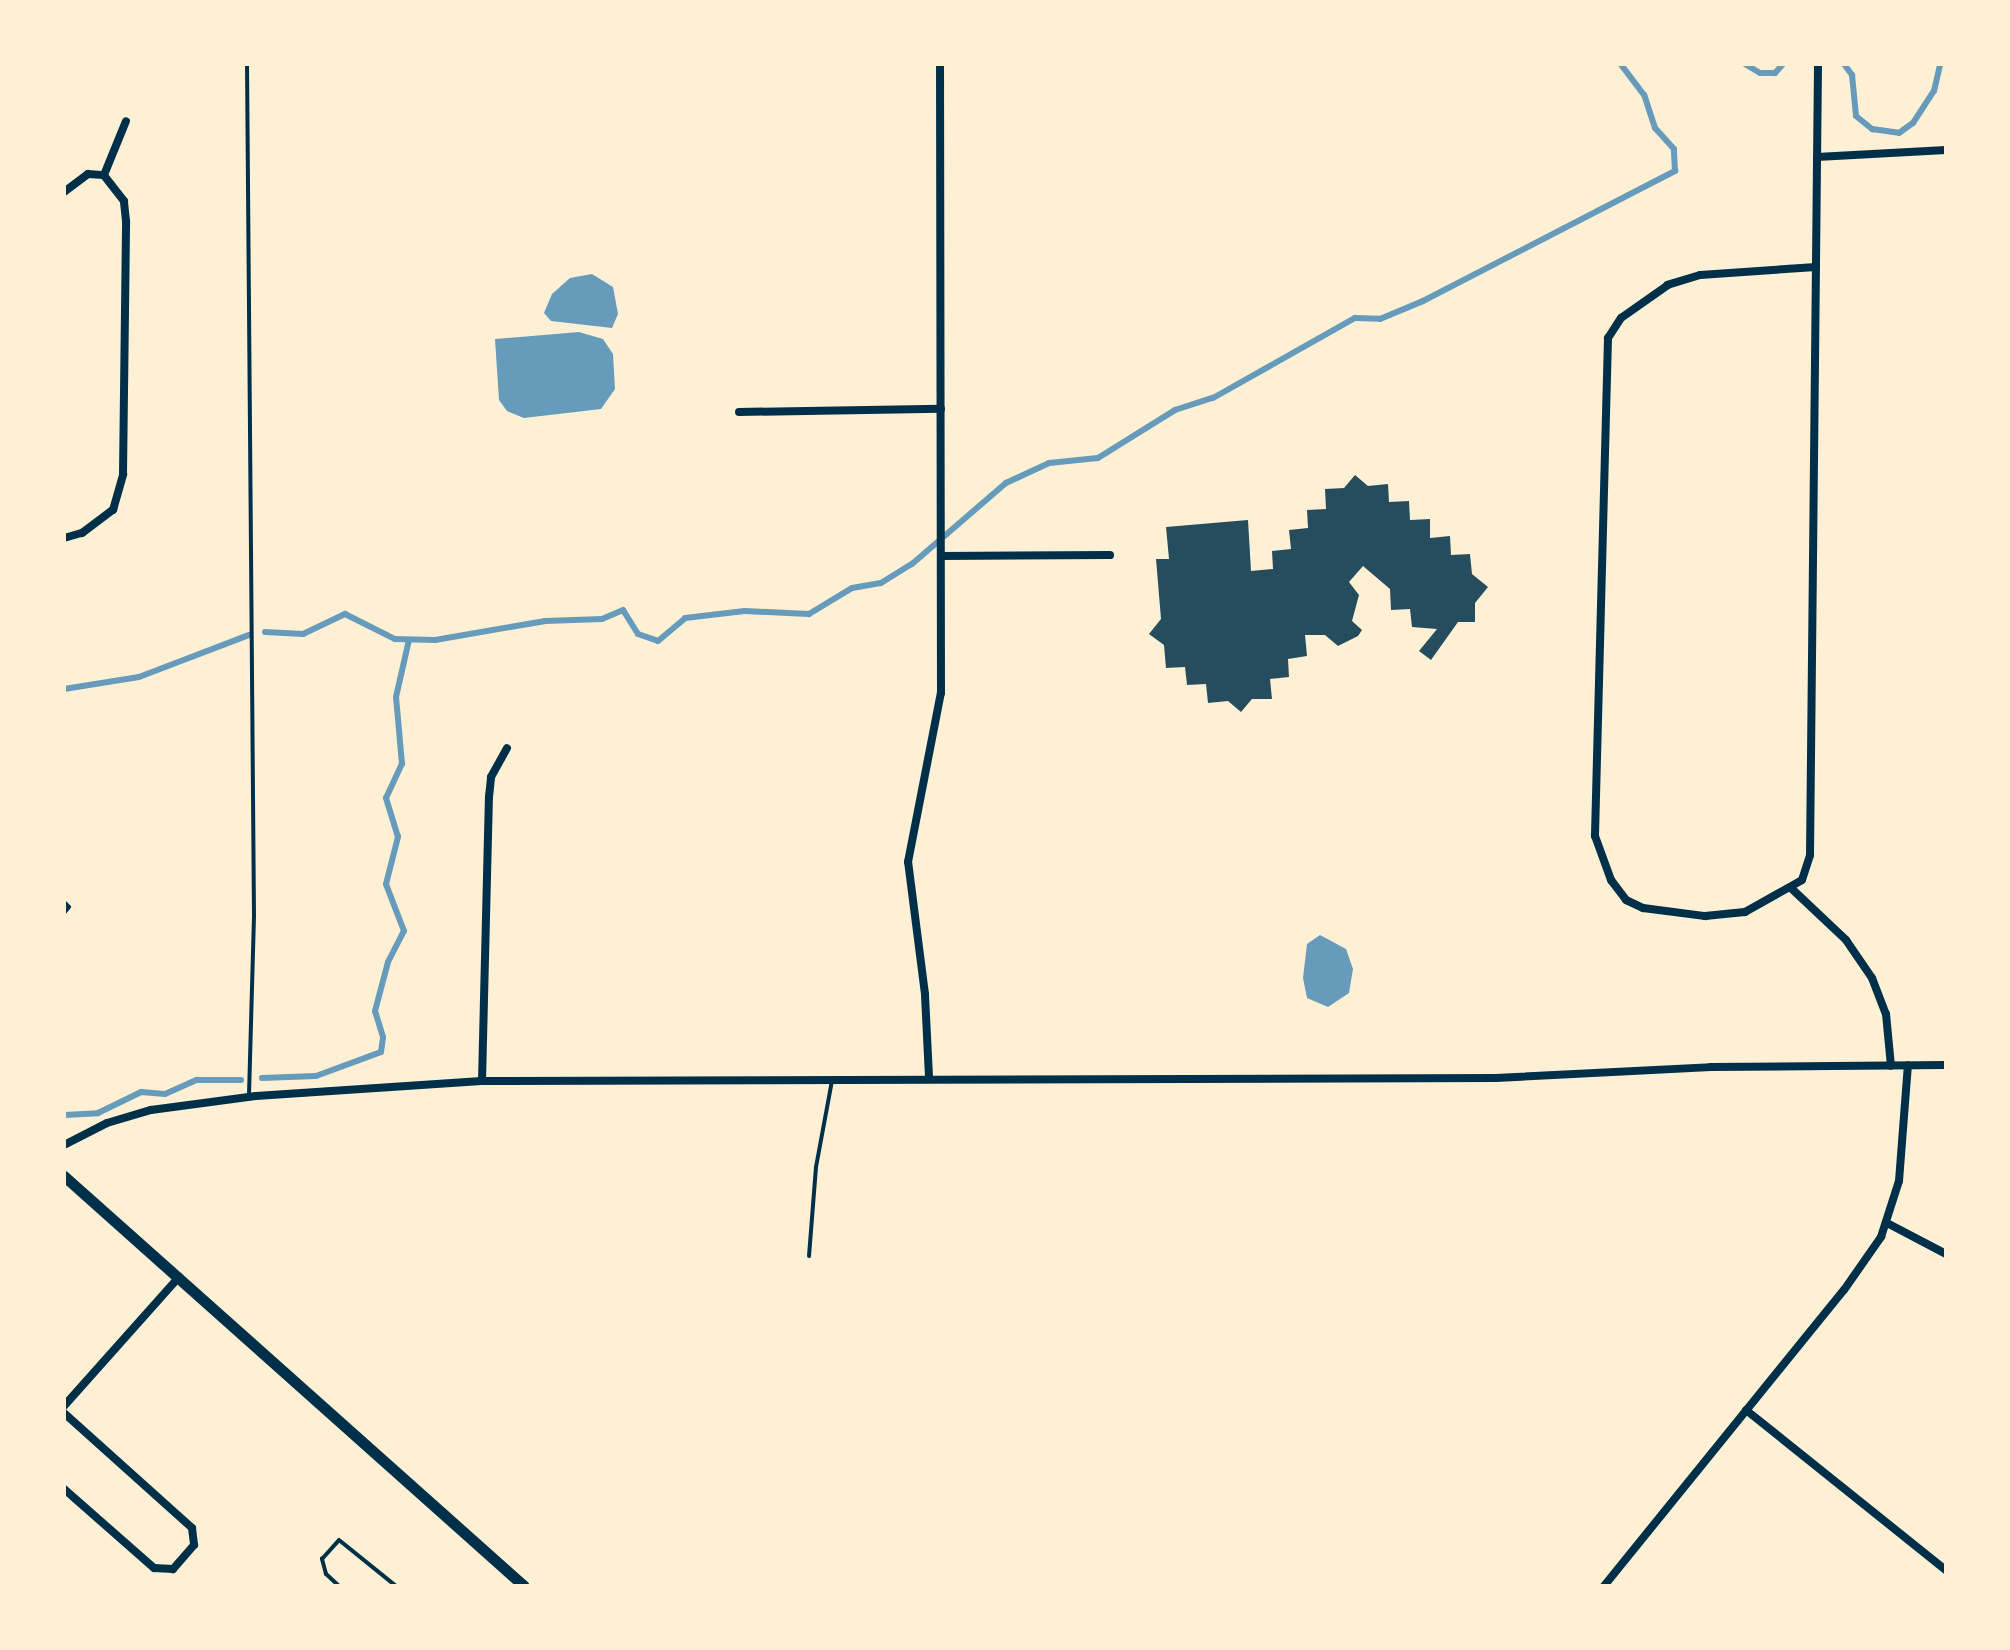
<!DOCTYPE html>
<style>
body{margin:0}
#map{position:relative;width:2010px;height:1650px;overflow:hidden;background:#fdf0d5;font-family:"Nunito Sans",sans-serif}
div>[style]{position:absolute}
[style*='--x']{left:calc(var(--x)*1px);top:calc(var(--y)*1px);width:calc(var(--w)*1px);rotate:calc(var(--a)*1deg)}
.water>*{inset:0;background:#669bbc}
.stream>*{height:6px;margin:-3px;padding:0 3px;transform-origin:3px;border-radius:3px;background:#669bbc}
.building>*{inset:0;background:#264d5e}
.service>*{height:4px;margin:-2px;padding:0 2px;transform-origin:2px;border-radius:2px;background:#003049}
.minor>*{height:8px;margin:-4px;padding:0 4px;transform-origin:4px;border-radius:4px;background:#003049}
.secondary>*{height:11px;margin:-5.5px;padding:0 5.5px;transform-origin:5.5px;border-radius:5.5px;background:#003049}
span{translate:-50% -50%;white-space:nowrap;text-align:center;line-height:1.15;-webkit-text-stroke:8px #fdf0d5;paint-order:stroke}
.frame{position:absolute;inset:0;border:66px solid #fdf0d5;pointer-events:none}
</style>
<div id="map">
<div class="water">
<i style="clip-path:polygon(592px 274px,613px 287px,618px 314px,612px 328px,551px 321px,544px 313px,552px 294px,570px 278px)"></i>
<i style="clip-path:polygon(579px 332px,603px 339px,613px 354px,615px 389px,601px 409px,524px 418px,507px 411px,499px 400px,495px 339px)"></i>
<i style="clip-path:polygon(1320px 935px,1346px 949px,1353px 969px,1349px 993px,1328px 1007px,1307px 998px,1303px 978px,1307px 944px)"></i>
</div>
<div class="stream">
<i style="--x:1745;--y:64;--w:17;--a:31"></i>
<i style="--x:1760;--y:73;--w:15;--a:0"></i>
<i style="--x:1775;--y:73;--w:12;--a:-48"></i>
<i style="--x:1844;--y:64;--w:14;--a:54"></i>
<i style="--x:1852;--y:75;--w:41;--a:84.4"></i>
<i style="--x:1856;--y:116;--w:21;--a:39"></i>
<i style="--x:1872;--y:129;--w:27;--a:8"></i>
<i style="--x:1899;--y:133;--w:17;--a:-36"></i>
<i style="--x:1913;--y:123;--w:38;--a:-57"></i>
<i style="--x:1934;--y:91;--w:28;--a:-77"></i>
<i style="--x:265;--y:632;--w:38;--a:3"></i>
<i style="--x:303;--y:634;--w:47;--a:-25.5"></i>
<i style="--x:345;--y:614;--w:56;--a:26.6"></i>
<i style="--x:395;--y:639;--w:40;--a:1.4"></i>
<i style="--x:435;--y:640;--w:112;--a:-9.8"></i>
<i style="--x:545;--y:621;--w:57;--a:-2"></i>
<i style="--x:602;--y:619;--w:23;--a:-23"></i>
<i style="--x:623;--y:610;--w:28;--a:58"></i>
<i style="--x:638;--y:634;--w:21;--a:19"></i>
<i style="--x:658;--y:641;--w:35;--a:-40"></i>
<i style="--x:685;--y:618;--w:60;--a:-6.7"></i>
<i style="--x:745;--y:611;--w:64;--a:2.7"></i>
<i style="--x:809;--y:614;--w:50;--a:-31.2"></i>
<i style="--x:852;--y:588;--w:29;--a:-10"></i>
<i style="--x:881;--y:583;--w:36;--a:-32"></i>
<i style="--x:912;--y:564;--w:124;--a:-40.8"></i>
<i style="--x:1006;--y:483;--w:47;--a:-24.9"></i>
<i style="--x:1049;--y:463;--w:49;--a:-5.8"></i>
<i style="--x:1098;--y:458;--w:91;--a:-31.9"></i>
<i style="--x:1175;--y:410;--w:40;--a:-18"></i>
<i style="--x:1213;--y:398;--w:163;--a:-29.4"></i>
<i style="--x:1355;--y:318;--w:25;--a:2"></i>
<i style="--x:1380;--y:319;--w:47;--a:-22.7"></i>
<i style="--x:1423;--y:301;--w:284;--a:-27.3"></i>
<i style="--x:1675;--y:171;--w:22;--a:-93"></i>
<i style="--x:1674;--y:149;--w:28;--a:-132"></i>
<i style="--x:1655;--y:128;--w:35;--a:-108"></i>
<i style="--x:1644;--y:95;--w:39;--a:-127"></i>
<i style="--x:64;--y:689;--w:76;--a:-9.1"></i>
<i style="--x:139;--y:677;--w:118;--a:-20.9"></i>
<i style="--x:262;--y:1078;--w:54;--a:-2.1"></i>
<i style="--x:316;--y:1076;--w:69;--a:-20.3"></i>
<i style="--x:381;--y:1052;--w:15;--a:-82"></i>
<i style="--x:383;--y:1037;--w:27;--a:-107"></i>
<i style="--x:375;--y:1011;--w:51;--a:-75.1"></i>
<i style="--x:388;--y:962;--w:35;--a:-63"></i>
<i style="--x:404;--y:931;--w:50;--a:-111"></i>
<i style="--x:386;--y:884;--w:49;--a:-75.7"></i>
<i style="--x:398;--y:837;--w:41;--a:-107.1"></i>
<i style="--x:386;--y:798;--w:38;--a:-65"></i>
<i style="--x:402;--y:764;--w:67;--a:-95.1"></i>
<i style="--x:396;--y:697;--w:58;--a:-77.2"></i>
<i style="--x:64;--y:1115;--w:34;--a:-3"></i>
<i style="--x:98;--y:1113;--w:48;--a:-26"></i>
<i style="--x:141;--y:1092;--w:24;--a:5"></i>
<i style="--x:165;--y:1094;--w:35;--a:-24"></i>
<i style="--x:197;--y:1080;--w:44;--a:0"></i>
</div>
<div class="building">
<i style="clip-path:polygon(1355px 475px,1368px 486px,1388px 484px,1389px 502px,1409px 501px,1410px 520px,1430px 519px,1430px 538px,1450px 536px,1451px 555px,1470px 554px,1472px 574px,1488px 587px,1475px 603px,1475px 622px,1458px 622px,1431px 660px,1419px 651px,1437px 629px,1412px 627px,1410px 609px,1391px 610px,1390px 589px,1363px 566px,1349px 582px,1359px 595px,1352px 621px,1362px 630px,1358px 636px,1338px 646px,1325px 635px,1305px 635px,1307px 656px,1288px 659px,1289px 677px,1270px 679px,1272px 699px,1252px 699px,1241px 712px,1228px 701px,1208px 703px,1206px 684px,1187px 685px,1185px 667px,1166px 668px,1164px 645px,1149px 634px,1161px 619px,1156px 559px,1169px 559px,1166px 527px,1248px 520px,1251px 571px,1273px 569px,1272px 551px,1291px 549px,1289px 530px,1308px 528px,1307px 510px,1326px 509px,1325px 489px,1344px 488px)"></i>
</div>
<div class="service">
<i style="--x:247;--y:64;--w:852;--a:89.53"></i>
<i style="--x:254;--y:916;--w:181;--a:91.6"></i>
<i style="--x:64;--y:902;--w:7;--a:45"></i>
<i style="--x:69;--y:907;--w:8;--a:130"></i>
<i style="--x:809;--y:1256;--w:89;--a:-85.5"></i>
<i style="--x:816;--y:1167;--w:87;--a:-79.5"></i>
<i style="--x:339;--y:1586;--w:18;--a:-137"></i>
<i style="--x:326;--y:1574;--w:16;--a:-105"></i>
<i style="--x:322;--y:1559;--w:25;--a:-48"></i>
<i style="--x:339;--y:1540;--w:73;--a:38.9"></i>
</div>
<div class="minor">
<i style="--x:1817;--y:157;--w:129;--a:-3.1"></i>
<i style="--x:64;--y:192;--w:30;--a:-37"></i>
<i style="--x:88;--y:174;--w:16;--a:4"></i>
<i style="--x:104;--y:175;--w:58;--a:-67.8"></i>
<i style="--x:1816;--y:267;--w:116;--a:176.1"></i>
<i style="--x:1700;--y:275;--w:34;--a:163"></i>
<i style="--x:1668;--y:285;--w:57;--a:144.9"></i>
<i style="--x:1621;--y:318;--w:24;--a:123"></i>
<i style="--x:1608;--y:338;--w:498;--a:91.5"></i>
<i style="--x:1595;--y:836;--w:47;--a:70"></i>
<i style="--x:1611;--y:880;--w:25;--a:53"></i>
<i style="--x:1626;--y:900;--w:19;--a:25"></i>
<i style="--x:1643;--y:908;--w:63;--a:7.4"></i>
<i style="--x:1705;--y:916;--w:40;--a:-5.7"></i>
<i style="--x:1745;--y:912;--w:65;--a:-29.3"></i>
<i style="--x:1802;--y:880;--w:26;--a:-72"></i>
<i style="--x:1810;--y:855;--w:791;--a:-89.42"></i>
<i style="--x:739;--y:412;--w:202;--a:-0.9"></i>
<i style="--x:64;--y:538;--w:19;--a:-16"></i>
<i style="--x:82;--y:533;--w:39;--a:-37"></i>
<i style="--x:113;--y:510;--w:37;--a:-74"></i>
<i style="--x:123;--y:474;--w:253;--a:-89.3"></i>
<i style="--x:126;--y:221;--w:20;--a:-96"></i>
<i style="--x:124;--y:201;--w:33;--a:-128"></i>
<i style="--x:941;--y:556;--w:169;--a:-0.3"></i>
<i style="--x:1791;--y:888;--w:76;--a:43.4"></i>
<i style="--x:1846;--y:940;--w:46;--a:55.6"></i>
<i style="--x:1872;--y:978;--w:39;--a:69"></i>
<i style="--x:1886;--y:1014;--w:52;--a:84.5"></i>
<i style="--x:929;--y:1077;--w:83;--a:-92.8"></i>
<i style="--x:925;--y:994;--w:133;--a:-97.3"></i>
<i style="--x:908;--y:862;--w:172;--a:-79"></i>
<i style="--x:941;--y:693;--w:629;--a:-90.09"></i>
<i style="--x:482;--y:1081;--w:284;--a:-88.6"></i>
<i style="--x:489;--y:797;--w:20;--a:-84"></i>
<i style="--x:491;--y:777;--w:33;--a:-61"></i>
<i style="--x:64;--y:1145;--w:48;--a:-27.1"></i>
<i style="--x:107;--y:1123;--w:46;--a:-16.5"></i>
<i style="--x:151;--y:1110;--w:106;--a:-7.6"></i>
<i style="--x:256;--y:1096;--w:226;--a:-3.8"></i>
<i style="--x:482;--y:1081;--w:1014;--a:-0.17"></i>
<i style="--x:1496;--y:1078;--w:215;--a:-2.9"></i>
<i style="--x:1711;--y:1067;--w:235;--a:-0.5"></i>
<i style="--x:1887;--y:1223;--w:67;--a:27.7"></i>
<i style="--x:64;--y:1406;--w:173;--a:-48.3"></i>
<i style="--x:1746;--y:1410;--w:256;--a:38.7"></i>
<i style="--x:64;--y:1413;--w:172;--a:41.9"></i>
<i style="--x:192;--y:1528;--w:17;--a:83"></i>
<i style="--x:194;--y:1545;--w:32;--a:131"></i>
<i style="--x:173;--y:1569;--w:19;--a:-177"></i>
<i style="--x:154;--y:1568;--w:120;--a:-138.7"></i>
<i style="--x:1604;--y:1586;--w:381;--a:-51"></i>
<i style="--x:1844;--y:1290;--w:65;--a:-55.1"></i>
<i style="--x:1881;--y:1237;--w:59;--a:-72.2"></i>
<i style="--x:1899;--y:1181;--w:116;--a:-85.6"></i>
</div>
<div class="secondary">
<i style="--x:64;--y:1176;--w:616;--a:41.71"></i>
</div>
<div class="frame"></div>
</div>
